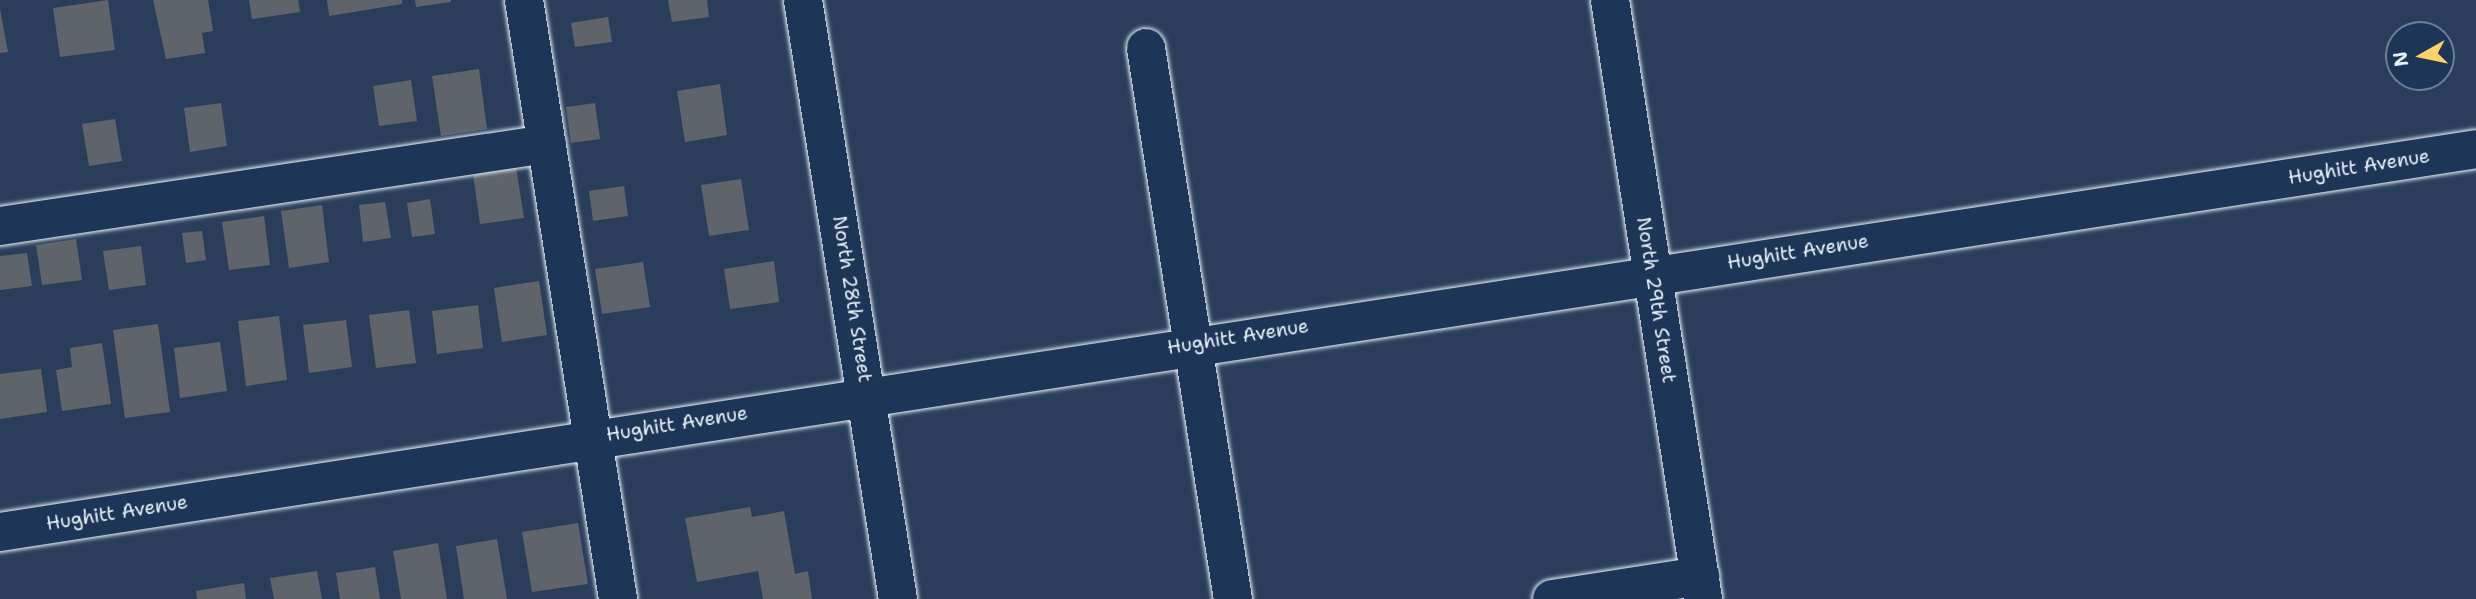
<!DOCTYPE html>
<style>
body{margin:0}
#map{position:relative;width:2476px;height:599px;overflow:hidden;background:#2a3e5b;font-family:"Shantell Sans",sans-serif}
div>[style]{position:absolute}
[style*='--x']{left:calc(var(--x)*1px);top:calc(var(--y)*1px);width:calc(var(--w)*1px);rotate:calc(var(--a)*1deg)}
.building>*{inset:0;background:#5e646a}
.roads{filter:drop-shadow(0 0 2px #e8f1f8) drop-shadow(0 0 2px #e8f1f8)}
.minor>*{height:38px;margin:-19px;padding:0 19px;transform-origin:19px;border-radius:19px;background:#1d3557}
.major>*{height:38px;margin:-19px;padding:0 19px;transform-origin:19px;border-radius:19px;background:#1d3557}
span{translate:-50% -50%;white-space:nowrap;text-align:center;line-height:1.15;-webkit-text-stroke:5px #1d3557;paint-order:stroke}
.street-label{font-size:19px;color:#e8f1f8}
.north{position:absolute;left:2385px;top:21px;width:70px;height:70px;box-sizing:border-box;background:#1d3557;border:2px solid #6e8097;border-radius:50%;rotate:261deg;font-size:19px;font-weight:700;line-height:28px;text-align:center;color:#e8f1f8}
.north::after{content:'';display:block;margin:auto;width:24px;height:32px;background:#ffd166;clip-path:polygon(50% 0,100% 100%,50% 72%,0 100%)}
</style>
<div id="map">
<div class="building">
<i style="clip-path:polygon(108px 0,115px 50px,60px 57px,53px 8px)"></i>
<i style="clip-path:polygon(153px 0,208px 0,213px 31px,202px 33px,205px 53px,166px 59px)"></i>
<i style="clip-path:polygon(249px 0,298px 0,300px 12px,252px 19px)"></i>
<i style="clip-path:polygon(327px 0,402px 0,402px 4px,329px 16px)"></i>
<i style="clip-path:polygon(415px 0,451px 0,451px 2px,416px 7px)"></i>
<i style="clip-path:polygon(668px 0,707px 0,709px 17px,672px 22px)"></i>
<i style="clip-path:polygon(0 9px,8px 52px,0 53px)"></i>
<i style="clip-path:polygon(608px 17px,612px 42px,575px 47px,571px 23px)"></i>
<i style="clip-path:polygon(479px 69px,487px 129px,441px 136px,432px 76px)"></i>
<i style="clip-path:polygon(411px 80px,417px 121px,379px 126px,373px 86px)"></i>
<i style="clip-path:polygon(720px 84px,727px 135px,685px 142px,677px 91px)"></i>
<i style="clip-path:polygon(221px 103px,227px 146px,190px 152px,184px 108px)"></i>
<i style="clip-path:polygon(595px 103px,600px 139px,571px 143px,566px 107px)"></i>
<i style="clip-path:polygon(115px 119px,122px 161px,89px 166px,82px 124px)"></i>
<i style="clip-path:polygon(516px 167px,524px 218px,480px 224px,473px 174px)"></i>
<i style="clip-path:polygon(741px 179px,749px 230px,709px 236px,701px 185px)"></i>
<i style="clip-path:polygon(624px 186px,628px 216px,593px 221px,589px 191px)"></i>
<i style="clip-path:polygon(430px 199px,435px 234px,412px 237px,407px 203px)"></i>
<i style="clip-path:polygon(385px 202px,391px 238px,363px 242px,359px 205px)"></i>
<i style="clip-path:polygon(322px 205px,329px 262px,289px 268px,281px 211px)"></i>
<i style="clip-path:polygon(264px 216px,270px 265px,229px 270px,222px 222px)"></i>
<i style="clip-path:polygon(202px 231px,206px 260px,186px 263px,182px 233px)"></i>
<i style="clip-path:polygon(76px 239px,82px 280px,42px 285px,36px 245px)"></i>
<i style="clip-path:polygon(141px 246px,146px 285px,109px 290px,103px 251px)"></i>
<i style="clip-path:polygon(27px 253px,32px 286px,0 290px,0 256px)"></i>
<i style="clip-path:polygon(774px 261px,779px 302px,730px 309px,724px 269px)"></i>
<i style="clip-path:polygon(643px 262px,650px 307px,602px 314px,595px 269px)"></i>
<i style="clip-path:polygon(539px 281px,547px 335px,502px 342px,494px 288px)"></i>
<i style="clip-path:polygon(478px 305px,483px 348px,437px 354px,432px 311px)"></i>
<i style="clip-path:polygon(409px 310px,416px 363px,376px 368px,369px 315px)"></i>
<i style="clip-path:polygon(279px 316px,287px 380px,246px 386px,238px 321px)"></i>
<i style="clip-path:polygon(346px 320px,352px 367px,309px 373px,303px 325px)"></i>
<i style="clip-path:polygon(158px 324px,170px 412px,125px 418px,113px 330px)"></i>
<i style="clip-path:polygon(220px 342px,227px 391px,180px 398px,174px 348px)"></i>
<i style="clip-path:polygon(102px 343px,111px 404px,62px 411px,56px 370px,72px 367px,70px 348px)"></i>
<i style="clip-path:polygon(41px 369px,47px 412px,0 419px,0 374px)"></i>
<i style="clip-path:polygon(750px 507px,752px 517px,784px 511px,795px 574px,808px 571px,812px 599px,763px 599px,758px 571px,697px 582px,685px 518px)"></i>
<i style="clip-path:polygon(578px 523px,588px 584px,532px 592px,522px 532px)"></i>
<i style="clip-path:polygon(497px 539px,507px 599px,464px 599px,456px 546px)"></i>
<i style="clip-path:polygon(438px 543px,447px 599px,401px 599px,393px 551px)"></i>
<i style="clip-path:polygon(375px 567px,380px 599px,340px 599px,336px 573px)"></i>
<i style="clip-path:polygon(317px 571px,322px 599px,274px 599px,270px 578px)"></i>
<i style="clip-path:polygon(244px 583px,246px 599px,197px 599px,196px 591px)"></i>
</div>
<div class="roads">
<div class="minor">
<i style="--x:524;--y:0;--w:606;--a:81.08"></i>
<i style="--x:1610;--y:0;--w:606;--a:81.17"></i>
<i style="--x:1146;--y:48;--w:558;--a:81.03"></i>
<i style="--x:0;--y:226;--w:553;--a:-8.53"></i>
<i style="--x:0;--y:532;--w:2505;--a:-8.79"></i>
<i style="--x:1552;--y:599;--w:150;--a:-8.8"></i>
</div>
<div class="major">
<i style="--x:803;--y:0;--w:606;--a:80.99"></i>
</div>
</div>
<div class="street-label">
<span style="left:2359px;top:167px;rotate:-9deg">Hughitt Avenue</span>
<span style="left:1798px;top:252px;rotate:-9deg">Hughitt Avenue</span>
<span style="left:852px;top:299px;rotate:81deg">North 28th Street</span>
<span style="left:1656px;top:300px;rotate:81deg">North 29th Street</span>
<span style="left:1238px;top:337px;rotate:-9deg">Hughitt Avenue</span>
<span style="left:677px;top:424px;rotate:-9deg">Hughitt Avenue</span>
<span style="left:117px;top:513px;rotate:-9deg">Hughitt Avenue</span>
</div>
<div class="north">N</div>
</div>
